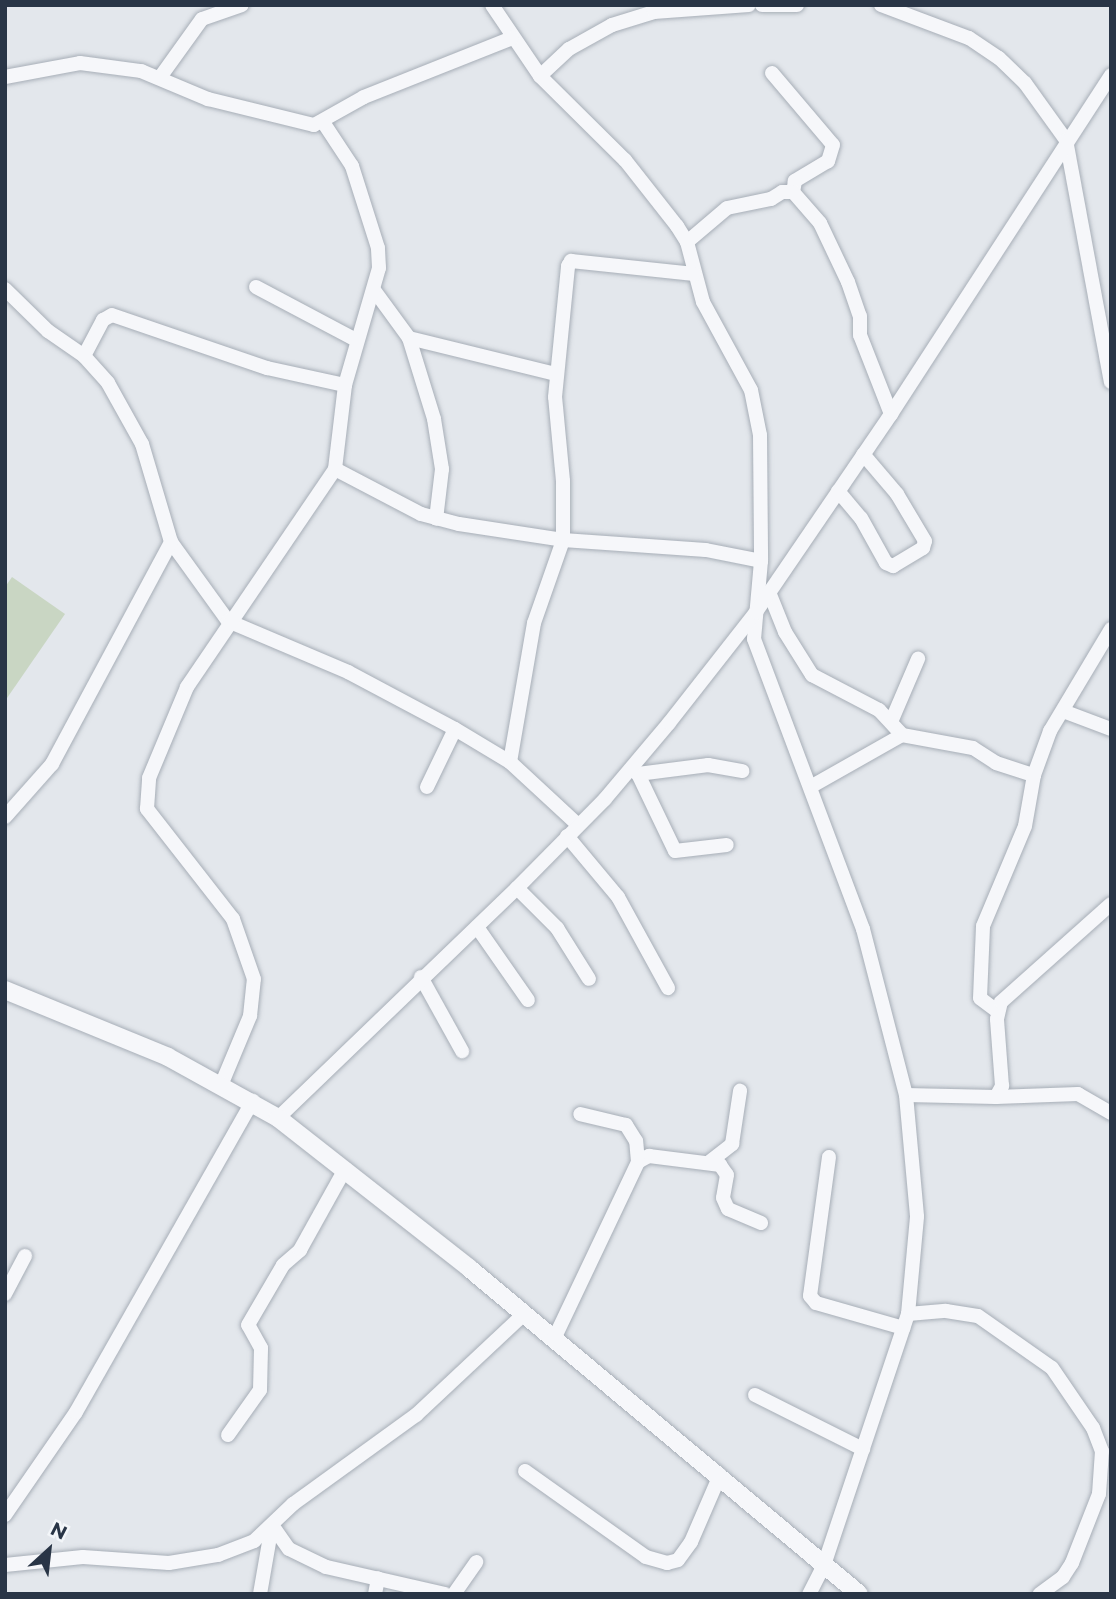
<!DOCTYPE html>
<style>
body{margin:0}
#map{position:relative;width:1116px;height:1599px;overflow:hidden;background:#e3e7ec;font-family:Montserrat,sans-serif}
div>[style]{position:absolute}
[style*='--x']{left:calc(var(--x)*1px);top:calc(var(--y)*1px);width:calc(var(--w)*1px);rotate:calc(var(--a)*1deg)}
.green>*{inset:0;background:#c9d6c3}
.roads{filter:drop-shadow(0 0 2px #a7aeb7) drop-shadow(0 0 2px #a7aeb7)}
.minor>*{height:14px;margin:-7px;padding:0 7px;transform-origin:7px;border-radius:7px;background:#f6f7fa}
.tertiary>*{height:18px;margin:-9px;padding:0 9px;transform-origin:9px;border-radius:9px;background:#f6f7fa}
span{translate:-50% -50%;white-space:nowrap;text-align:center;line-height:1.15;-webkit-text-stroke:5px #f3f6f9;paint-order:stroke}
.frame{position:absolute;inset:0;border:7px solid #293546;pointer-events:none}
.north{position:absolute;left:14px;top:1515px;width:70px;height:70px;-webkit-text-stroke:5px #f3f6f9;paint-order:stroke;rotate:27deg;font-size:19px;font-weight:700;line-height:28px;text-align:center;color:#293546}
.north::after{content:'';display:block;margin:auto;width:24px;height:32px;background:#293546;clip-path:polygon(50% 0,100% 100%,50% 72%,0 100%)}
</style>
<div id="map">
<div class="green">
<i style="clip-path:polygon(12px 577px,65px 614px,5px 701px,5px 587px)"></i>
</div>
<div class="roads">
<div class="minor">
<i style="--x:492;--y:5;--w:86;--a:55.9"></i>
<i style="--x:540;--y:76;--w:120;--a:44.7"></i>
<i style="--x:625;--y:160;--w:84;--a:51.8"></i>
<i style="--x:677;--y:226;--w:19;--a:58"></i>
<i style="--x:687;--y:242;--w:62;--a:75.1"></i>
<i style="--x:703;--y:302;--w:100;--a:61.4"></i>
<i style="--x:751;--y:390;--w:46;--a:78.7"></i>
<i style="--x:760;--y:435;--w:126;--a:89.5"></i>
<i style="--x:761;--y:561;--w:78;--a:95.1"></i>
<i style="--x:754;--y:639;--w:310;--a:69.4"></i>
<i style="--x:863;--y:929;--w:171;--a:75.5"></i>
<i style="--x:906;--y:1095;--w:122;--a:84.8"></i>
<i style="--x:917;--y:1217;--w:97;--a:95.3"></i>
<i style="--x:908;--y:1314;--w:265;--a:108.5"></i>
<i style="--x:824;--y:1565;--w:33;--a:117"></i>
<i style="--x:762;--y:5;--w:35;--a:0"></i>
<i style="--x:881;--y:5;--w:94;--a:20.6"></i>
<i style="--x:969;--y:38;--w:36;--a:34"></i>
<i style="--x:999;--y:58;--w:36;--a:44"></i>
<i style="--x:1025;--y:83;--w:70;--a:54.3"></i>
<i style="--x:1066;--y:140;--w:246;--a:79.5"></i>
<i style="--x:772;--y:73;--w:94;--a:49.7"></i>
<i style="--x:833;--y:145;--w:17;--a:107"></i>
<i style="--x:828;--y:161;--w:39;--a:149"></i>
<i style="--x:795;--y:181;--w:11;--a:100"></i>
<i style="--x:161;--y:76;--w:70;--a:-54.3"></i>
<i style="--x:202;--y:19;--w:42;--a:-19.3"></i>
<i style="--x:540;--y:76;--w:40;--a:-43"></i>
<i style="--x:569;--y:49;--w:49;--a:-29.2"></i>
<i style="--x:612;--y:25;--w:44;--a:-17.2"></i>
<i style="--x:654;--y:12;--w:95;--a:-4.2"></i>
<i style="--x:5;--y:77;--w:76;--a:-10.6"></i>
<i style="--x:80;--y:63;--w:62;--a:7.5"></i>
<i style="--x:141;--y:71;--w:73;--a:22.7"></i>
<i style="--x:208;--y:99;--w:109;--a:13.8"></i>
<i style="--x:314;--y:125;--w:57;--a:-29.2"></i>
<i style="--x:364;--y:97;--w:159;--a:-21.7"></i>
<i style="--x:687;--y:242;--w:52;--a:-40.4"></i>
<i style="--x:727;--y:208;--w:45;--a:-11.6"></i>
<i style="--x:771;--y:199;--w:13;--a:-32"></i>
<i style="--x:782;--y:192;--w:11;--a:0"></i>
<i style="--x:793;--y:192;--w:41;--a:48.9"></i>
<i style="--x:820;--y:223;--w:65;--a:64.6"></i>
<i style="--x:848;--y:282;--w:36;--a:71"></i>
<i style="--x:860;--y:316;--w:19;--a:90"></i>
<i style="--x:860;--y:335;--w:85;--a:68.6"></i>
<i style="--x:256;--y:287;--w:113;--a:27.9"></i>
<i style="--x:5;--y:289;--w:60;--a:44.3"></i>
<i style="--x:48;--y:331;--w:44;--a:34.8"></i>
<i style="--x:84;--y:356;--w:36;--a:48"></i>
<i style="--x:108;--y:383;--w:70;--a:60.9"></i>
<i style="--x:142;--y:444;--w:102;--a:73.5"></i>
<i style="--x:171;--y:542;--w:97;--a:54.2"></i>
<i style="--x:228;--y:621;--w:130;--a:23"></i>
<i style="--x:348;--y:672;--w:121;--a:28"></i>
<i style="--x:455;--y:729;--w:64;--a:31"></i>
<i style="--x:510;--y:762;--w:93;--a:42.8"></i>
<i style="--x:374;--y:290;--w:59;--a:53.9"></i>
<i style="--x:409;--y:338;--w:85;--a:72.8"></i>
<i style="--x:434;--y:419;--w:51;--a:80.9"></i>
<i style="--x:442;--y:469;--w:50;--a:96.8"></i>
<i style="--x:409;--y:338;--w:151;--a:13.8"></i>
<i style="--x:84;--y:356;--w:41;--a:-62.2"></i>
<i style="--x:103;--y:320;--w:10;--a:-29"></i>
<i style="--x:112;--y:315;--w:164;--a:18.9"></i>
<i style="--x:267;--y:368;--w:80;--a:12.3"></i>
<i style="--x:335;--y:469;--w:97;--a:27.6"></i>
<i style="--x:421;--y:514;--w:39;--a:15"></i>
<i style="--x:459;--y:524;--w:105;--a:8.7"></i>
<i style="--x:563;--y:540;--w:143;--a:4"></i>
<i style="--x:706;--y:550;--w:56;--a:11.3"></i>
<i style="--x:838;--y:491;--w:35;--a:50"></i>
<i style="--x:861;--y:518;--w:51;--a:60.9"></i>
<i style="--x:886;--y:563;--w:8;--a:23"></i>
<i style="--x:893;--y:566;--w:35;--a:-31"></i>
<i style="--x:923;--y:548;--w:7;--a:-74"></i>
<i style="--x:925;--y:541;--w:55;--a:-120.8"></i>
<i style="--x:897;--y:494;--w:52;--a:-130.4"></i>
<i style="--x:769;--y:592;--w:43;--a:68.2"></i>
<i style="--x:785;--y:632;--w:51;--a:57.9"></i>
<i style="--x:812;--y:675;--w:76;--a:27.6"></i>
<i style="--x:879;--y:710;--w:34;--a:47"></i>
<i style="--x:1063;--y:711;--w:51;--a:20.6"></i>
<i style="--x:891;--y:722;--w:69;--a:-66.8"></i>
<i style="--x:510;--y:762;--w:141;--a:-80.2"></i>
<i style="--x:534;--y:623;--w:88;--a:-70.7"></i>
<i style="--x:563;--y:540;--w:59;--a:-90"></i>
<i style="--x:563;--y:481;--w:84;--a:-95.4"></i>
<i style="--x:555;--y:397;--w:132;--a:-84.3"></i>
<i style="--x:568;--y:266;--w:6;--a:-59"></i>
<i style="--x:571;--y:261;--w:124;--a:6"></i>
<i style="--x:632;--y:769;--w:8;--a:40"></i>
<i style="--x:638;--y:774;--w:71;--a:-7.3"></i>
<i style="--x:708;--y:765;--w:35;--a:10"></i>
<i style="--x:638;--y:774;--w:85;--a:64.3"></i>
<i style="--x:675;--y:851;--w:52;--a:-6.6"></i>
<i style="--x:812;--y:786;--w:103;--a:-29.5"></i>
<i style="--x:902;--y:735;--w:72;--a:10.4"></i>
<i style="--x:973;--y:748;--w:27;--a:33"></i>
<i style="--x:996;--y:763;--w:40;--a:18"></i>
<i style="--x:427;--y:787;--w:64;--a:-64.2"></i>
<i style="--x:5;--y:817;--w:71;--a:-48.4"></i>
<i style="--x:52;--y:764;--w:252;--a:-61.8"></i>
<i style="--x:567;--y:836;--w:80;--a:50.1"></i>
<i style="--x:618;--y:897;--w:104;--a:61.2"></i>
<i style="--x:517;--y:888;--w:57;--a:45"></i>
<i style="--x:557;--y:928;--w:60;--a:57.9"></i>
<i style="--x:477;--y:927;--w:89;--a:55.1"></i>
<i style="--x:421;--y:977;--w:85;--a:61"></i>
<i style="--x:997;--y:1011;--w:21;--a:-143"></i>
<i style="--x:980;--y:998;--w:72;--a:-87.6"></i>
<i style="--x:983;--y:926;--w:108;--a:-67.2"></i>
<i style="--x:1025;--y:826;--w:52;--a:-80"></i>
<i style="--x:1034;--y:775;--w:47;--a:-70"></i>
<i style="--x:1050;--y:731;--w:119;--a:-59.1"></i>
<i style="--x:222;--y:1083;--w:73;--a:-67.3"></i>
<i style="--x:250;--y:1016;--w:37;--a:-84"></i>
<i style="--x:254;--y:979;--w:64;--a:-109.3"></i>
<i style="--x:233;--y:919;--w:140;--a:-128"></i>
<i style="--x:147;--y:809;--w:31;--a:-86"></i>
<i style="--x:149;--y:778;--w:99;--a:-67.3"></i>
<i style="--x:187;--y:687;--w:263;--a:-55.8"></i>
<i style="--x:335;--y:469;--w:85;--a:-83.2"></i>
<i style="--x:345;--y:385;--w:122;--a:-73.8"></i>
<i style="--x:379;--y:268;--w:20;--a:-93"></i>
<i style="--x:378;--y:248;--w:86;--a:-107.6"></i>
<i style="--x:352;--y:166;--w:53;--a:-123.4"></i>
<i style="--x:906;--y:1095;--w:90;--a:1.3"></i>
<i style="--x:996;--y:1097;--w:13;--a:-61"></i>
<i style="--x:1002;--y:1086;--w:67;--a:-94.3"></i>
<i style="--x:997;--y:1019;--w:17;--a:-77"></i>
<i style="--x:1001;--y:1002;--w:147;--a:-41.7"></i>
<i style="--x:996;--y:1097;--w:82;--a:-2.1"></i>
<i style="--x:1078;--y:1094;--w:38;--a:30"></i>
<i style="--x:278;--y:1118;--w:332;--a:-43.9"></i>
<i style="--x:517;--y:888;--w:125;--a:-45.3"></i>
<i style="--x:605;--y:799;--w:99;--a:-49.9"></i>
<i style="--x:669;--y:723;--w:141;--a:-51.9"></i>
<i style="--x:756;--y:612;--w:240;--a:-55.7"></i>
<i style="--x:891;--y:414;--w:404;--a:-57"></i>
<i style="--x:829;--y:1157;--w:140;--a:97.8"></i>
<i style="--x:810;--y:1296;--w:9;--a:49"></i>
<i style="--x:816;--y:1303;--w:91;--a:16"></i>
<i style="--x:638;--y:1162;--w:13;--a:-29"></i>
<i style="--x:649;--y:1156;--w:72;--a:7.2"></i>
<i style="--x:720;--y:1165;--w:12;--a:55"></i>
<i style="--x:727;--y:1175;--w:23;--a:100"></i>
<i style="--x:723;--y:1198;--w:12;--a:66"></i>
<i style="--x:728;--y:1209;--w:36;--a:23"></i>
<i style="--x:708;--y:1163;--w:31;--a:-38"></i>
<i style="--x:732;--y:1144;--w:54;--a:-81.4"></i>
<i style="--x:5;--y:1294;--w:43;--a:-62.2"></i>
<i style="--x:908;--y:1314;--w:38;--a:-5"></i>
<i style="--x:946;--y:1311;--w:32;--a:9"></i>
<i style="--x:978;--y:1316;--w:90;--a:35.1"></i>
<i style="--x:1052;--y:1368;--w:73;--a:55.7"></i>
<i style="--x:1093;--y:1428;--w:25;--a:69"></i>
<i style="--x:1102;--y:1451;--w:43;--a:94"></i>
<i style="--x:1099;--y:1494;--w:74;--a:111.4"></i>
<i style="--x:1072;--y:1563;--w:17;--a:123"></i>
<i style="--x:1063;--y:1577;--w:29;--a:144"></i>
<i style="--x:554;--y:1339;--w:196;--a:-64.6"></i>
<i style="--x:638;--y:1162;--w:21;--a:-95"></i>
<i style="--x:636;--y:1141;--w:19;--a:-122"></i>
<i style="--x:626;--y:1125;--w:47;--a:-166.6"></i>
<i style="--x:755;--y:1395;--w:121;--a:26.6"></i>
<i style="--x:228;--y:1435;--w:55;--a:-54.6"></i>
<i style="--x:260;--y:1390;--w:42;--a:-88.6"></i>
<i style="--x:261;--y:1348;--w:26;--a:-119"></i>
<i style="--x:248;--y:1325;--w:69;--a:-59.7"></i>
<i style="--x:283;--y:1265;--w:23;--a:-41"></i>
<i style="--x:300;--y:1250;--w:93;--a:-60.9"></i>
<i style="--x:525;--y:1471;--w:148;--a:35.4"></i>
<i style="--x:646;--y:1557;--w:22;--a:16"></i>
<i style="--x:667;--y:1563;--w:11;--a:-15"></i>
<i style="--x:678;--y:1560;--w:22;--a:-54"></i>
<i style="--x:691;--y:1542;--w:73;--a:-66.6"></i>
<i style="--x:5;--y:1515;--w:125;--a:-55.4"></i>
<i style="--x:76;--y:1412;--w:358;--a:-60.4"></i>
<i style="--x:272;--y:1525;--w:29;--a:55"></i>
<i style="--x:289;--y:1549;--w:41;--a:25.9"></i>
<i style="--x:326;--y:1567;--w:122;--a:12.8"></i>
<i style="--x:5;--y:1565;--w:78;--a:-5.9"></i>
<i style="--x:83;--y:1557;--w:86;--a:4"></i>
<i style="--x:169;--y:1563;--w:50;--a:-9.3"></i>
<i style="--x:218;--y:1555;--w:39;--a:-21"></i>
<i style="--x:254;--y:1541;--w:54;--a:-43.5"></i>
<i style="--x:293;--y:1504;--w:152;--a:-35.9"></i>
<i style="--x:416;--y:1415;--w:148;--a:-43.1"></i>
<i style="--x:260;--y:1594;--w:70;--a:-80.1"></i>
<i style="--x:375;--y:1594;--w:16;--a:-79"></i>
<i style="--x:454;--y:1594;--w:39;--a:-55"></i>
</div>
<div class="tertiary">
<i style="--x:5;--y:990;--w:176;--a:22.3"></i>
<i style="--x:168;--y:1057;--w:126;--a:29"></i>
<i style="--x:278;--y:1118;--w:243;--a:38.1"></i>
<i style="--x:469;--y:1268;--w:508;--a:39.89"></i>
</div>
</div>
<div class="frame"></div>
<div class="north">N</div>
</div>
